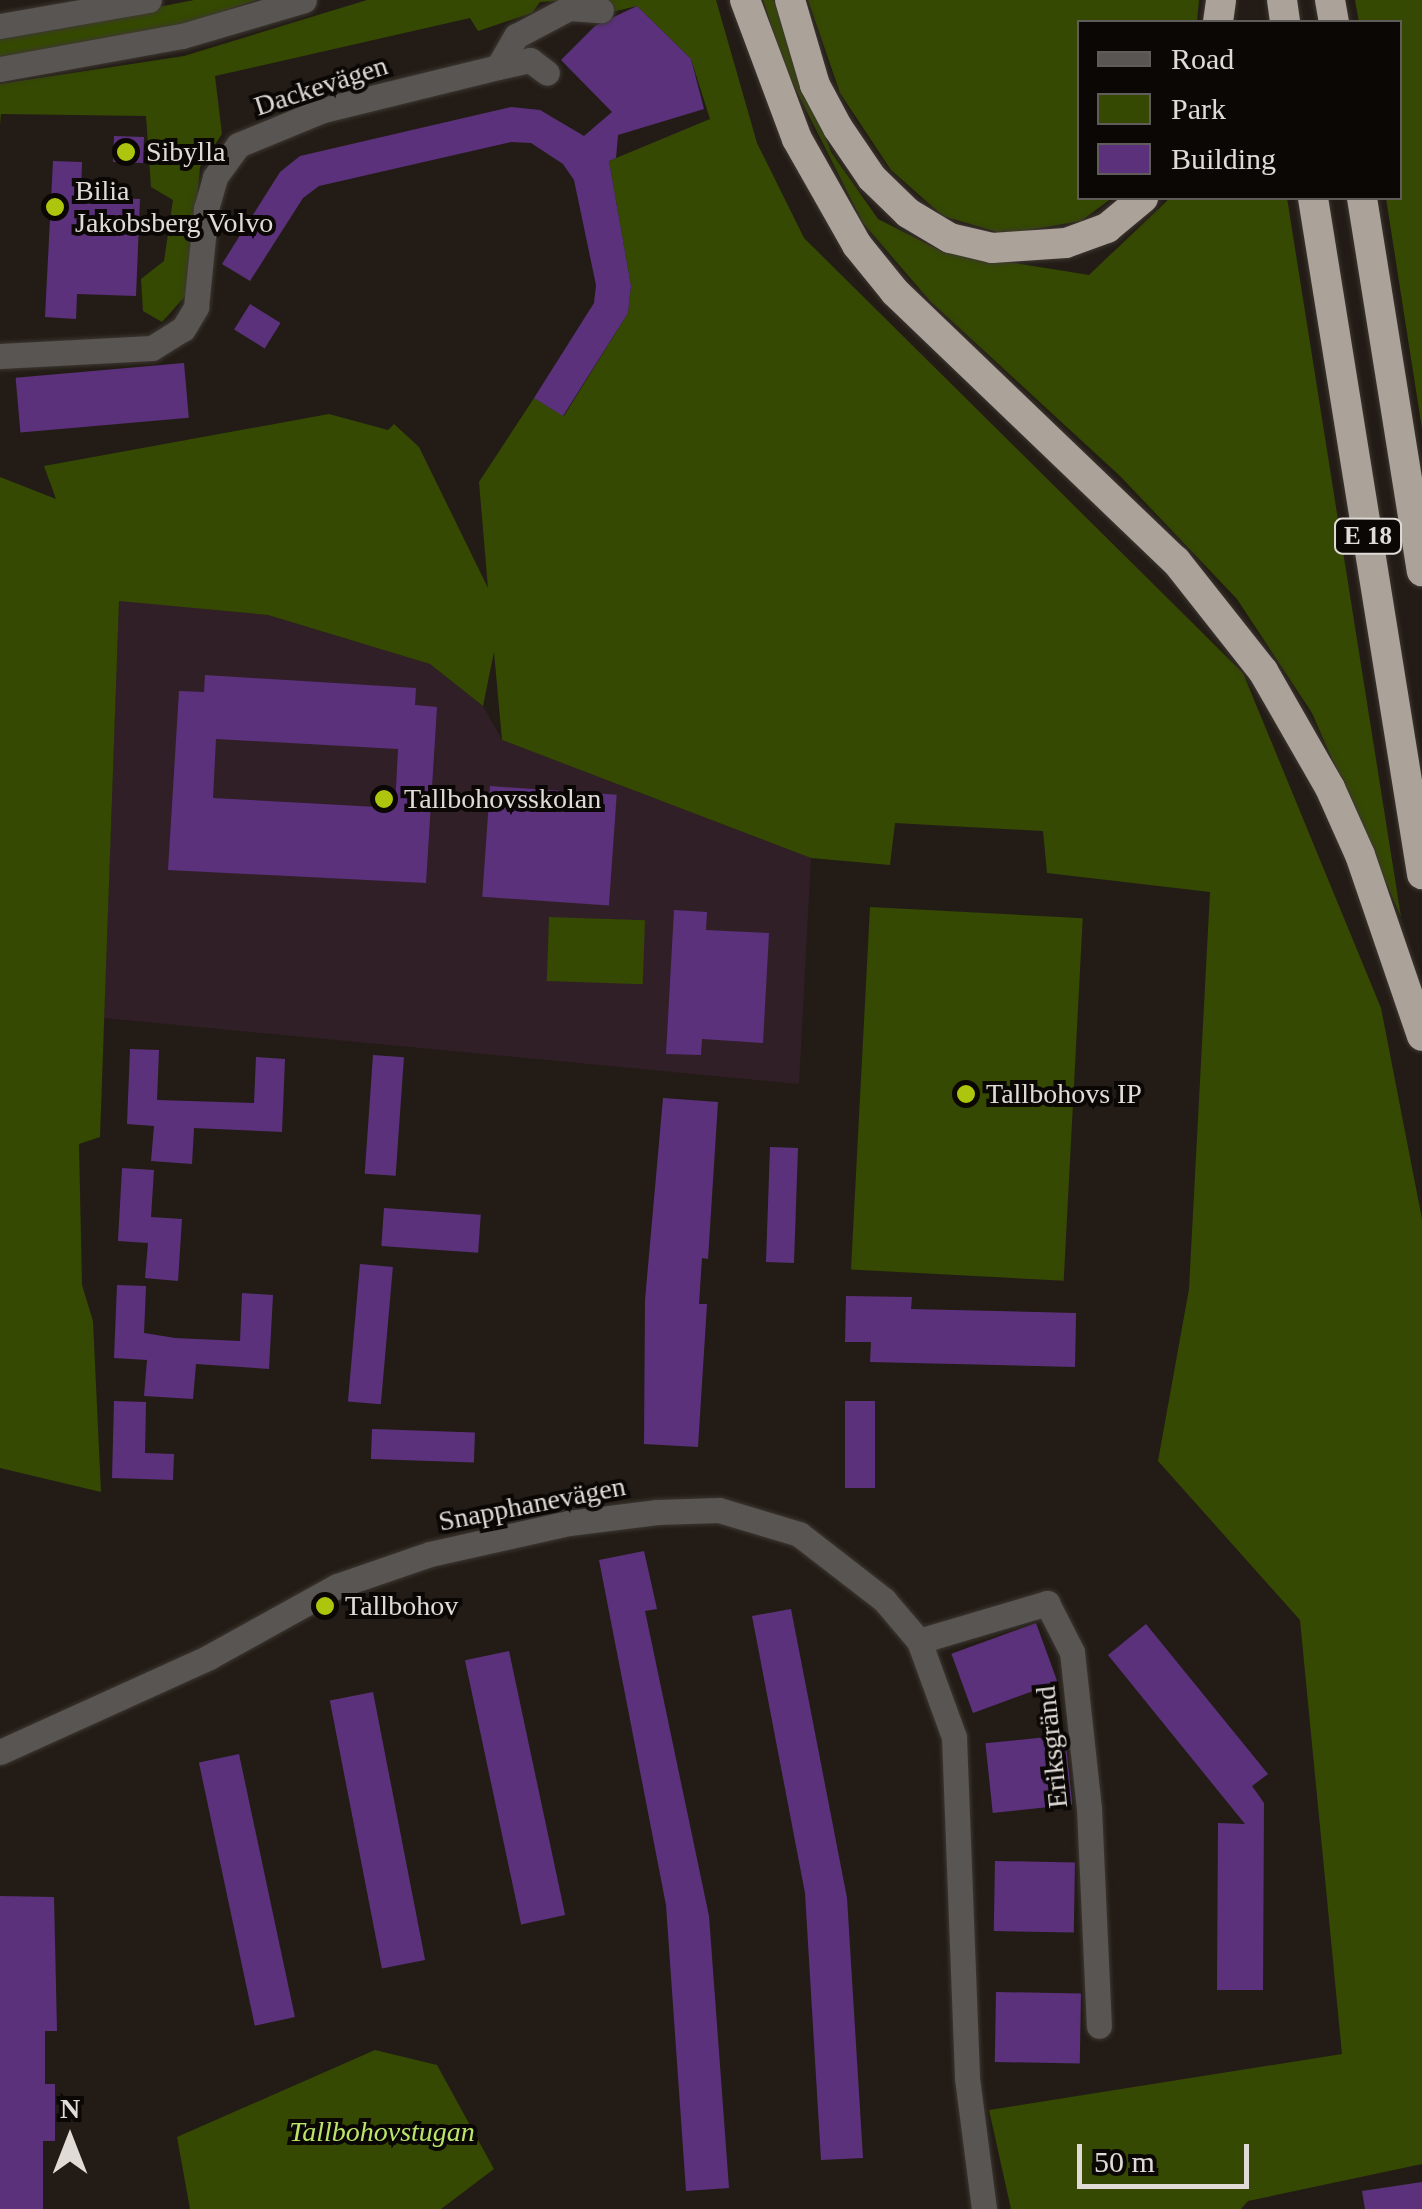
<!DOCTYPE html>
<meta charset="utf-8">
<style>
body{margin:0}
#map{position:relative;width:1422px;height:2209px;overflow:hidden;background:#231c16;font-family:"Times New Roman",serif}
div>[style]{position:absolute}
.education>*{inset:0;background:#301f27}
.green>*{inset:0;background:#354902;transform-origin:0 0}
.building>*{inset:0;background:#5b317c;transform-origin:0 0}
.roads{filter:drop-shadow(0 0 2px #3d3731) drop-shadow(0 0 2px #3d3731)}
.street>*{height:25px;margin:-12.5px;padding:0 12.5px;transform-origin:12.5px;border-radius:12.5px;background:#585552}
.highway>*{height:30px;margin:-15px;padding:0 15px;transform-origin:15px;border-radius:15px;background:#aba29a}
.dots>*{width:28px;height:28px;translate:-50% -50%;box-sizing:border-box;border:5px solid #0a0705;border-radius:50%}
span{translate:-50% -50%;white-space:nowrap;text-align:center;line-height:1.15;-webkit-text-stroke:8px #0a0705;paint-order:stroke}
.shield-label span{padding:2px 8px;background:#0a0705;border:2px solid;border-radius:8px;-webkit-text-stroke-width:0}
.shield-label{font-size:25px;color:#e0dbd7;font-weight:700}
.street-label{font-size:28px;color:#e0dbd7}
.poi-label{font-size:28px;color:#e0dbd7}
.left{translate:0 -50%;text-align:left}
.park-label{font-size:28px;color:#bbe56a;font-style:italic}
.legend{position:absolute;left:1077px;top:20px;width:325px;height:180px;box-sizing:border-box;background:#0a0705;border:2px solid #605c59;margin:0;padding:12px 18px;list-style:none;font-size:30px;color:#e0dbd7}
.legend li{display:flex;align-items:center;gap:20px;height:50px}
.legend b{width:50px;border:2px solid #605c59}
.north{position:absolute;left:20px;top:2089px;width:100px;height:100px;-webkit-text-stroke:8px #0a0705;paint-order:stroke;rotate:0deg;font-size:28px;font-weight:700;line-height:40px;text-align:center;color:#e0dbd7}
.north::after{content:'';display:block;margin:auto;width:35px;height:45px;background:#e0dbd7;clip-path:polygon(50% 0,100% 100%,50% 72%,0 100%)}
.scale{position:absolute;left:1077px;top:2144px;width:172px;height:45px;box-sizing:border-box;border:5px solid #e0dbd7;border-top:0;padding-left:12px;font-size:30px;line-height:35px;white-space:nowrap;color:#e0dbd7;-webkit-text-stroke:8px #0a0705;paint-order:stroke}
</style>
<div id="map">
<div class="education">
<i style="clip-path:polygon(119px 600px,268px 615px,430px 664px,483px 706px,502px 740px,811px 858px,799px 1084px,104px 1018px)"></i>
</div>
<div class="green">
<i style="clip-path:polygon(194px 0,257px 0,182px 25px,0 62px,0 38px)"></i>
<i style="clip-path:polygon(367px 0,571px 0,540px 2px,532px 13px,478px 31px,470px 18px,215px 76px,222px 134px,200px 167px,189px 292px,162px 322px,143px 311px,141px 279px,164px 261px,173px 200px,151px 187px,146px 116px,1px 114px,0 125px,0 84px,184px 56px)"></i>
<i style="clip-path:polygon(586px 0,716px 0,757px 143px,804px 238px,1243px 673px,1381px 1008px,1422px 1219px,1422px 2164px,1248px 2201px,1241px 2209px,1011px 2209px,989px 2110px,1342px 2054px,1300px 1620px,1158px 1461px,1189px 1289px,1210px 892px,1047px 873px,1043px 831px,895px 823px,890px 865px,811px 858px,502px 740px,494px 652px,483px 706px,430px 664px,268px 615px,119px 601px,100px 1137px,79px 1144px,82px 1285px,93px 1321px,101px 1492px,0 1468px,0 477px,56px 499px,44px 466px,329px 414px,388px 430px,394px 424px,419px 447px,488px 588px,479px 482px,534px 398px,564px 416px,628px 313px,631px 286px,609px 161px,710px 119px,691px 59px,637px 6px,608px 13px)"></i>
<i style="clip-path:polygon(763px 0,774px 0,831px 152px,878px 219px,941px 251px,1089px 275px,1170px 198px,1287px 198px,1401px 917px,1312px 713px,1237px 599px,1120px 476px,930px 301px,863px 223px,785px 68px)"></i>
<i style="clip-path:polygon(808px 0,1199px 0,1197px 22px,1080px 22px,1080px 198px,1112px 198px,1081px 221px,1004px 234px,943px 216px,891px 170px,840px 93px)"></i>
<i style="clip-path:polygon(1355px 0,1422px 0,1422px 429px,1386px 198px,1400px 198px,1400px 22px,1359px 22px)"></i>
<i style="left:870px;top:907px;width:213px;height:363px;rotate:3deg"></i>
<i style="left:549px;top:917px;width:96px;height:64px;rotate:2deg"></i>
<i style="clip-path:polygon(375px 2050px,437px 2065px,494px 2169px,441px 2209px,190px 2209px,177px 2137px)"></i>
</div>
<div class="building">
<i style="clip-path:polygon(637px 6px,691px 59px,704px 109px,618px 135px,616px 158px,609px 161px,631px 286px,628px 313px,563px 416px,534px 398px,594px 303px,596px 285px,574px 180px,563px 164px,531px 143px,511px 142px,319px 186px,303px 198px,250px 281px,222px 264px,280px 172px,300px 156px,511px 107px,540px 110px,584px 136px,612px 112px,561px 60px,595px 26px)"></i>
<i style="left:114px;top:136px;width:30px;height:26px;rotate:2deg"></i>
<i style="clip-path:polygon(53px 161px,82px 162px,81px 196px,140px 199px,136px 296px,77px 294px,76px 319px,45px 317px)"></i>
<i style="left:250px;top:304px;width:36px;height:30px;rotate:32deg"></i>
<i style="left:184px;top:363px;width:55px;height:169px;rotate:85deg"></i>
<i style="clip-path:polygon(evenodd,205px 675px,416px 688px,415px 705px,437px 707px,426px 883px,168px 870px,179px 691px,204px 692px,205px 675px,216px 739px,398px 749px,395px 808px,213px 798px,216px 739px)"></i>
<i style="left:490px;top:786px;width:127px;height:111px;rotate:4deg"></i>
<i style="clip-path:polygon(674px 910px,707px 912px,706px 930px,769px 933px,763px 1043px,702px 1039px,701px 1055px,666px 1054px)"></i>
<i style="clip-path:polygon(130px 1049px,159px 1050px,157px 1100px,254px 1103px,256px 1057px,285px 1059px,282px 1132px,194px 1128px,192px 1164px,151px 1161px,154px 1126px,127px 1124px)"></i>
<i style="left:373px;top:1055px;width:31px;height:119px;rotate:4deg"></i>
<i style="clip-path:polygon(663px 1098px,718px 1102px,708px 1259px,702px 1258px,699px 1304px,707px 1304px,698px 1447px,644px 1444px,645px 1300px)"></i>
<i style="left:770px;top:1147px;width:28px;height:115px;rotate:2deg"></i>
<i style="clip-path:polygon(122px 1168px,154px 1170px,151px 1217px,182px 1219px,178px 1281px,145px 1278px,148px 1243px,118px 1241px)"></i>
<i style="left:384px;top:1208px;width:97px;height:38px;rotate:4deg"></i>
<i style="left:360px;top:1264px;width:33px;height:138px;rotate:5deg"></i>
<i style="clip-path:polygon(117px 1285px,146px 1286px,144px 1333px,175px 1338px,240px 1341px,242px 1293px,273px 1295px,269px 1369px,196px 1364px,193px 1399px,144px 1396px,147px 1360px,114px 1358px)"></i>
<i style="clip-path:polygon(846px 1296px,912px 1297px,911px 1309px,1076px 1313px,1075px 1367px,870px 1362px,871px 1342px,845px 1342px)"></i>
<i style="clip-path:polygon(114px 1401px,146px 1402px,145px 1453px,174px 1454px,173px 1480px,112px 1478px)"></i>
<i style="left:845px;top:1401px;width:30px;height:87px"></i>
<i style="left:372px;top:1429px;width:103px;height:30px;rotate:2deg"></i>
<i style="clip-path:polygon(644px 1551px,657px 1609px,645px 1611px,709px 1916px,729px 2188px,686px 2191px,666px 1905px,599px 1560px)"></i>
<i style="clip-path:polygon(791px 1609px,847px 1898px,863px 2158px,821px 2160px,805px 1893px,752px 1616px)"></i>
<i style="left:1036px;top:1623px;width:63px;height:90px;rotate:70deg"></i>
<i style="clip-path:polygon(1146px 1624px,1268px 1774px,1252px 1786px,1264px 1803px,1263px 1990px,1217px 1990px,1218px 1823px,1245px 1824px,1108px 1655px)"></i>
<i style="left:509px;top:1651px;width:270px;height:45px;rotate:78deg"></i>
<i style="left:373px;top:1692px;width:273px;height:44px;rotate:79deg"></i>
<i style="left:1065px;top:1735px;width:70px;height:80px;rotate:84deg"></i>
<i style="left:239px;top:1754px;width:269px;height:41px;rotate:78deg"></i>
<i style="left:995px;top:1861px;width:80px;height:70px;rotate:1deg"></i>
<i style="clip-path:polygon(0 1896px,54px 1897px,57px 2031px,45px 2031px,45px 2084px,55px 2084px,55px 2141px,43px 2141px,43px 2209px,0 2209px)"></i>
<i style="left:996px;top:1992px;width:85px;height:70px;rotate:1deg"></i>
<i style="clip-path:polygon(1422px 2182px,1422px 2209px,1365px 2209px,1362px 2191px)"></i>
</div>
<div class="roads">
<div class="street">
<i style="left:0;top:26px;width:151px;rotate:-9.9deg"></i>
<i style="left:498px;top:67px;width:33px;rotate:-12deg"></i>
<i style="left:530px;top:60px;width:21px;rotate:37deg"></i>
<i style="left:0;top:69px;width:185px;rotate:-10.3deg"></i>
<i style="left:182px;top:36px;width:127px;rotate:-16.4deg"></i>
<i style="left:0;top:356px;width:152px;rotate:-3deg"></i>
<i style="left:152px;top:348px;width:36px;rotate:-32deg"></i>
<i style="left:183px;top:329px;width:26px;rotate:-59deg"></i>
<i style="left:196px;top:307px;width:99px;rotate:-84.2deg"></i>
<i style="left:206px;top:209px;width:33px;rotate:-74deg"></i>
<i style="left:215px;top:177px;width:39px;rotate:-54deg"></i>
<i style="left:238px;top:145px;width:92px;rotate:-22.4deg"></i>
<i style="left:323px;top:110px;width:180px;rotate:-13.8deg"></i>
<i style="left:498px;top:67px;width:36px;rotate:-60deg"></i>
<i style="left:516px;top:36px;width:60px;rotate:-27.8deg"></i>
<i style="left:569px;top:8px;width:32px;rotate:4deg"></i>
<i style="left:919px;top:1641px;width:134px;rotate:-16.5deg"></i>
<i style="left:1047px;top:1603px;width:55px;rotate:63deg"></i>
<i style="left:1072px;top:1652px;width:157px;rotate:83.8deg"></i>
<i style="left:1089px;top:1808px;width:218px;rotate:87.4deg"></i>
<i style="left:0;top:1752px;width:230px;rotate:-24.4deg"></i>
<i style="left:209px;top:1657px;width:146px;rotate:-29deg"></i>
<i style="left:337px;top:1586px;width:98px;rotate:-19deg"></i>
<i style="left:430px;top:1554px;width:142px;rotate:-12.6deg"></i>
<i style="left:569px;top:1523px;width:89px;rotate:-7.1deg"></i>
<i style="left:657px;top:1512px;width:62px;rotate:-1.8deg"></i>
<i style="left:719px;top:1510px;width:84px;rotate:16.7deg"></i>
<i style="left:799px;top:1534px;width:108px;rotate:37.8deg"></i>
<i style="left:884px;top:1600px;width:54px;rotate:49.5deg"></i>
<i style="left:919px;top:1641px;width:102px;rotate:70deg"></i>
<i style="left:954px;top:1737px;width:341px;rotate:87.8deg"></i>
<i style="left:967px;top:2078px;width:132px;rotate:82.6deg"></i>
</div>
<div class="highway">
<i style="left:745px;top:0;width:148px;rotate:69.5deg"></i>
<i style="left:797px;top:139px;width:122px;rotate:60.5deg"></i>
<i style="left:857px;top:245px;width:60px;rotate:51deg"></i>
<i style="left:895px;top:292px;width:389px;rotate:43.8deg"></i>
<i style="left:1176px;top:561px;width:140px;rotate:51.7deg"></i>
<i style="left:1263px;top:671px;width:135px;rotate:60.2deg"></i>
<i style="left:1330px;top:788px;width:73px;rotate:65.9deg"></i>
<i style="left:1360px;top:855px;width:191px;rotate:71.1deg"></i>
<i style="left:790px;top:0;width:89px;rotate:73.6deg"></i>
<i style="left:815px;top:85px;width:49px;rotate:61.9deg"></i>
<i style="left:838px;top:128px;width:60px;rotate:55.8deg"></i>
<i style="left:872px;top:178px;width:50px;rotate:44.2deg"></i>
<i style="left:908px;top:213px;width:49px;rotate:30.8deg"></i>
<i style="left:950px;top:238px;width:43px;rotate:13.4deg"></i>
<i style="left:992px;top:248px;width:74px;rotate:-3.9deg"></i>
<i style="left:1066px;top:243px;width:44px;rotate:-20.1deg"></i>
<i style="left:1107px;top:228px;width:47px;rotate:-39.8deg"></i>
<i style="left:1282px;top:0;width:22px;rotate:82deg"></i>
<i style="left:1330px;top:0;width:22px;rotate:80deg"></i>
<i style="left:1218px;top:22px;width:22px;rotate:-82deg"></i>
<i style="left:1313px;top:198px;width:685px;rotate:80.84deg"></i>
<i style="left:1362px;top:198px;width:378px;rotate:80.9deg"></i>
</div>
</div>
<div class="dots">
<i style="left:126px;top:152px;background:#adc60d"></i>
<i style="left:55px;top:207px;background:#adc60d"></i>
<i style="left:384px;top:799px;background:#adc60d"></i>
<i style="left:966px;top:1094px;background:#adc60d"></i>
<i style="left:325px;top:1606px;background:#adc60d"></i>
</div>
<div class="shield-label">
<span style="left:1368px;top:536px">E 18</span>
</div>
<div class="street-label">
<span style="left:321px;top:86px;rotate:-18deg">Dackevägen</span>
<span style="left:532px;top:1504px;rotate:-11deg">Snapphanevägen</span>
<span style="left:1052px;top:1747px;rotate:-96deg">Eriksgränd</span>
</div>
<div class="poi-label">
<span class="left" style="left:146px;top:152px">Sibylla</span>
<span class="left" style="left:75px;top:207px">Bilia<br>Jakobsberg Volvo</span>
<span class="left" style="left:404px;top:799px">Tallbohovsskolan</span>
<span class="left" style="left:986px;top:1094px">Tallbohovs IP</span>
<span class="left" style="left:345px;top:1606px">Tallbohov</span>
</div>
<div class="park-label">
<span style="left:382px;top:2132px">Tallbohovstugan</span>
</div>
<ul class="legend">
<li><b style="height:12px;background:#585552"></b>Road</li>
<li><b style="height:28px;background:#354902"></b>Park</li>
<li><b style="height:28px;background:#5b317c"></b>Building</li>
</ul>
<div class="north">N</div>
<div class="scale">50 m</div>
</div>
